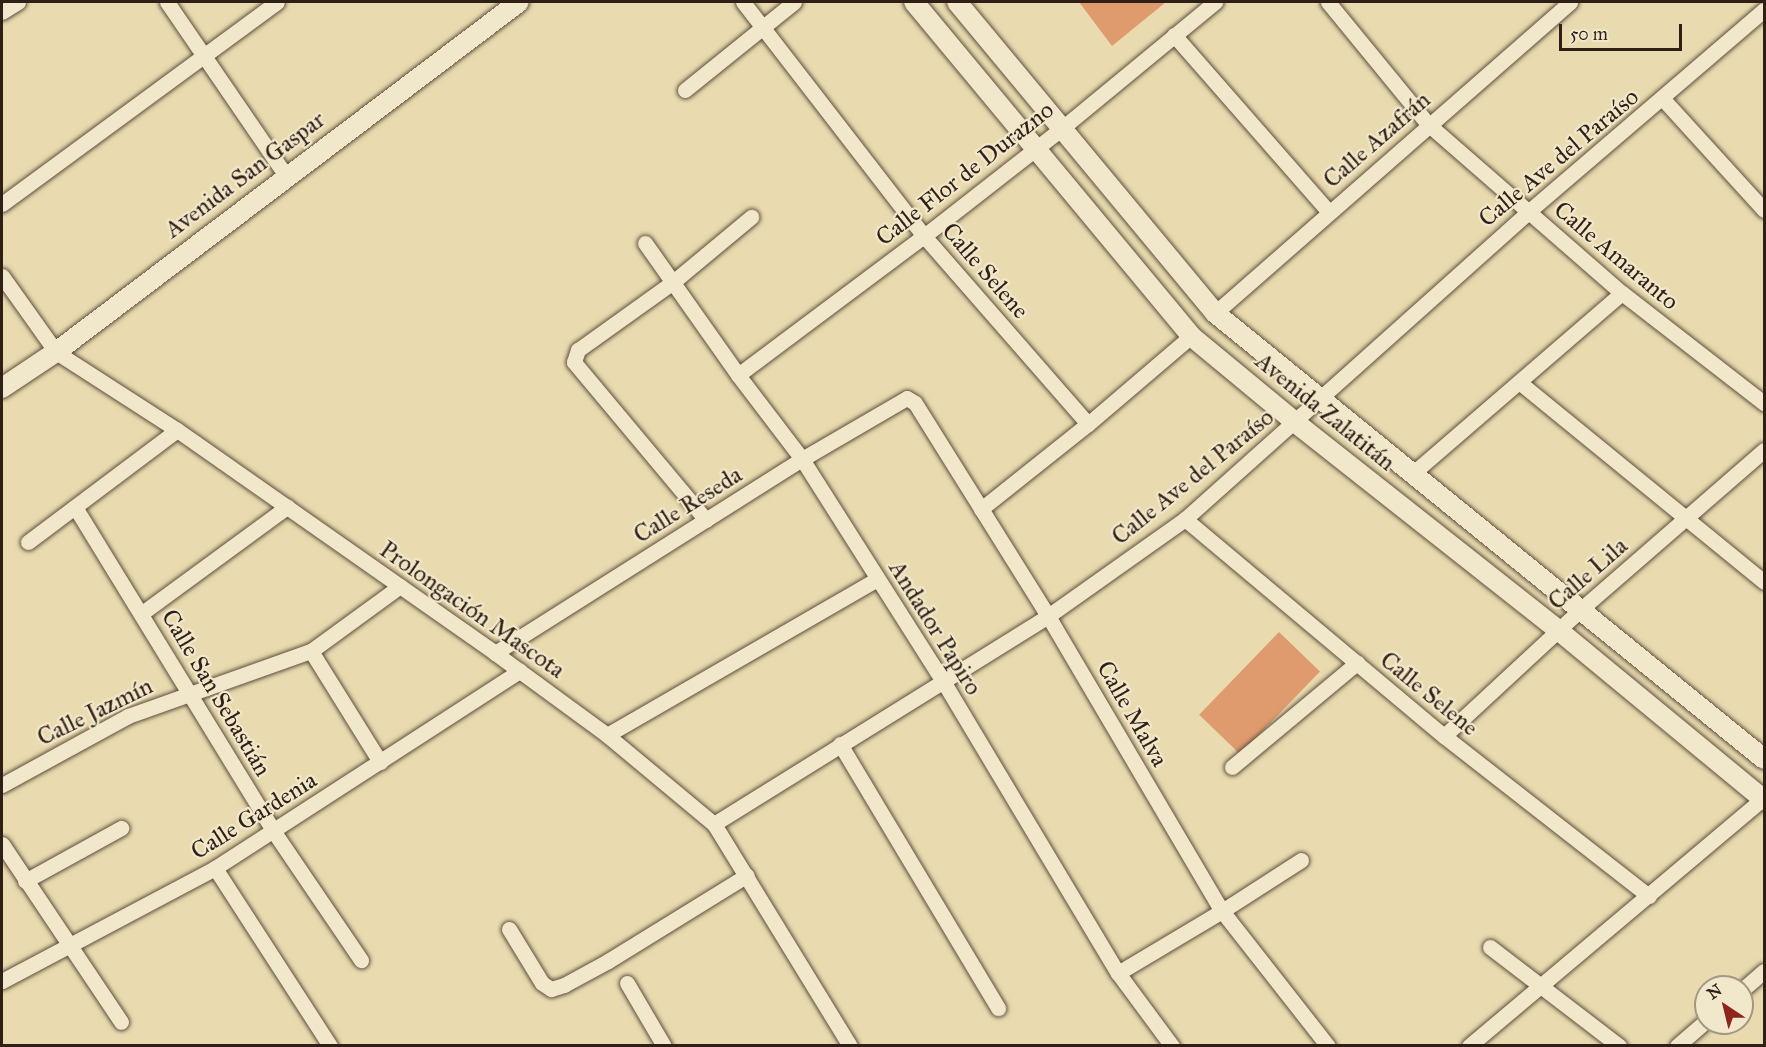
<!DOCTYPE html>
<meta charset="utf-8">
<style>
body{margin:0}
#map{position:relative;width:1766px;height:1047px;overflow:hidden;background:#e9dbaf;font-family:"IM FELL Great Primer",serif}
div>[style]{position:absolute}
.building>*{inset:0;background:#df9b6e;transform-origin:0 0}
.roads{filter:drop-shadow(0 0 2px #5e4e3d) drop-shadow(0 0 2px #5e4e3d)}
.minor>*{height:15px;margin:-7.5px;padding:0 7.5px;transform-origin:7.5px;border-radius:7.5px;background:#f1e8cb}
.tertiary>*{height:20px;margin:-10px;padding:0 10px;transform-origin:10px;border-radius:10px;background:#f1e8cb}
span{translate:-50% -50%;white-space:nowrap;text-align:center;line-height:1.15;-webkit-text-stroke:4.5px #f1e8cb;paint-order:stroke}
.street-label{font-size:24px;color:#2f1f17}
.frame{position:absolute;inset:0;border:3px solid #2f1f17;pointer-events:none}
.north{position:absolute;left:1694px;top:975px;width:60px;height:60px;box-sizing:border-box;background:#f1e8cb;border:2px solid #a39883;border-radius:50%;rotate:325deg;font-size:16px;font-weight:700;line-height:24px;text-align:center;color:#2f1f17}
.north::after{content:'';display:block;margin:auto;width:21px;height:27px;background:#8f2418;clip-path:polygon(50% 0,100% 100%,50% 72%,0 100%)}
.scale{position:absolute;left:1559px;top:24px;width:123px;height:27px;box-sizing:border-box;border:3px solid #2f1f17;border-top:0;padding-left:8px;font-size:18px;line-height:21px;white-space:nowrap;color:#2f1f17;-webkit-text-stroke:4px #f1e8cb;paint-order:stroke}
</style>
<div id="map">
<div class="building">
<i style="clip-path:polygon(1079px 2px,1166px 2px,1112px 46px)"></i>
<i style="left:1279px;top:632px;width:57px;height:115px;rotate:44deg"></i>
</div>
<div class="roads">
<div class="minor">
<i style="left:167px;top:2px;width:211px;rotate:55.6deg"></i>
<i style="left:743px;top:2px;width:296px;rotate:52.3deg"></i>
<i style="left:924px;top:236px;width:249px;rotate:48.9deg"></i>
<i style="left:1328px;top:2px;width:158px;rotate:50.7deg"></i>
<i style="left:1428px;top:124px;width:257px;rotate:41.1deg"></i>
<i style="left:1622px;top:293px;width:180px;rotate:37.8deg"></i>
<i style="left:2px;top:12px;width:19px;rotate:-32deg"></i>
<i style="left:1174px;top:35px;width:235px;rotate:48.8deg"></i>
<i style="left:685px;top:90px;width:140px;rotate:-38.9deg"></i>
<i style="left:1663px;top:99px;width:150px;rotate:47.7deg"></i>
<i style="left:2px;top:204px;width:341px;rotate:-36.3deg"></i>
<i style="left:645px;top:243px;width:161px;rotate:54.8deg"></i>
<i style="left:738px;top:375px;width:106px;rotate:52.7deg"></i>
<i style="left:802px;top:459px;width:263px;rotate:57.6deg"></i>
<i style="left:943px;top:681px;width:340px;rotate:59.1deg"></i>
<i style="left:1118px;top:973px;width:91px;rotate:53.5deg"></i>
<i style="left:2px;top:276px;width:93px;rotate:54.6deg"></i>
<i style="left:56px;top:352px;width:144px;rotate:32.8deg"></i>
<i style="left:177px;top:430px;width:388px;rotate:35deg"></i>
<i style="left:495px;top:653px;width:139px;rotate:36.2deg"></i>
<i style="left:607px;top:735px;width:139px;rotate:39.8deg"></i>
<i style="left:714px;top:824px;width:260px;rotate:58.5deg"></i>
<i style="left:1215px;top:313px;width:472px;rotate:-41.2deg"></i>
<i style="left:738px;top:375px;width:232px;rotate:-36.8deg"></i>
<i style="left:924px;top:236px;width:174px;rotate:-38deg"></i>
<i style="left:1061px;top:129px;width:200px;rotate:-39.5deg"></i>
<i style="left:1519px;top:382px;width:316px;rotate:39.2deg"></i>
<i style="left:1412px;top:474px;width:277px;rotate:-40.8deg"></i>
<i style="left:75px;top:507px;width:381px;rotate:58.5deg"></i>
<i style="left:274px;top:832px;width:155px;rotate:55.8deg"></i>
<i style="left:981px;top:509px;width:137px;rotate:-38.5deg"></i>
<i style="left:1088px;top:424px;width:135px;rotate:-40.5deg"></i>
<i style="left:1185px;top:519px;width:338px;rotate:40deg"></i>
<i style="left:1444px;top:736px;width:260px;rotate:38deg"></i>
<i style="left:706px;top:520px;width:206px;rotate:-129.9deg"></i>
<i style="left:574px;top:362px;width:13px;rotate:-72deg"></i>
<i style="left:578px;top:350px;width:117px;rotate:-35.6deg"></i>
<i style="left:673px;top:282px;width:102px;rotate:-39.8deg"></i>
<i style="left:28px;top:542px;width:186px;rotate:-36.9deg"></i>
<i style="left:142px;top:613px;width:180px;rotate:-36.2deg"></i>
<i style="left:311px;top:651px;width:131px;rotate:58.1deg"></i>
<i style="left:495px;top:653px;width:363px;rotate:-32.3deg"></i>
<i style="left:802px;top:459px;width:121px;rotate:-30.2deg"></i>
<i style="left:907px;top:398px;width:9px;rotate:32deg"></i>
<i style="left:915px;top:403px;width:251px;rotate:58deg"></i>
<i style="left:1048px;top:616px;width:342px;rotate:59.5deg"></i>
<i style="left:1222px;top:911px;width:172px;rotate:51.9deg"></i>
<i style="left:607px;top:735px;width:312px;rotate:-30deg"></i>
<i style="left:1444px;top:736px;width:185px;rotate:-42.8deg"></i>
<i style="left:1580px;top:610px;width:244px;rotate:-41deg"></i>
<i style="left:840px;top:744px;width:308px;rotate:59.1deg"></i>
<i style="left:1232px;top:767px;width:163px;rotate:-39.8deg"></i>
<i style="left:2px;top:785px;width:144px;rotate:-28.7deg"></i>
<i style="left:128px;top:716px;width:194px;rotate:-19.6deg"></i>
<i style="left:311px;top:651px;width:110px;rotate:-36.1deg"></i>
<i style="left:714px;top:824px;width:393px;rotate:-31.9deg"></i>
<i style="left:1048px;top:616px;width:168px;rotate:-35.3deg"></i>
<i style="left:1185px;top:519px;width:460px;rotate:-41.8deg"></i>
<i style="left:1528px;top:212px;width:311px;rotate:-40.6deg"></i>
<i style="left:2px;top:844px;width:214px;rotate:56.2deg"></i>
<i style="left:215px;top:868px;width:212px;rotate:57.1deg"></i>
<i style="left:25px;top:881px;width:110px;rotate:-28.9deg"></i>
<i style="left:509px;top:929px;width:63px;rotate:58.6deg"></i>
<i style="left:542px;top:983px;width:11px;rotate:34deg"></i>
<i style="left:551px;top:989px;width:14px;rotate:-17deg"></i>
<i style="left:564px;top:985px;width:50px;rotate:-28.6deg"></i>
<i style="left:608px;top:961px;width:163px;rotate:-31.7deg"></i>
<i style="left:1490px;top:947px;width:163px;rotate:37.5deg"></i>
<i style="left:1118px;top:973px;width:121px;rotate:-30.8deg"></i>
<i style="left:1222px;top:911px;width:94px;rotate:-32.8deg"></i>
<i style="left:2px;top:981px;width:241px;rotate:-27.9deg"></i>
<i style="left:215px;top:868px;width:363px;rotate:-32.9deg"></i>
<i style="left:627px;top:983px;width:73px;rotate:59.6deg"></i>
<i style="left:1742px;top:990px;width:29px;rotate:-41deg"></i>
<i style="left:1469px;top:1046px;width:385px;rotate:-40.1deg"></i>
<i style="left:1677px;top:1046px;width:38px;rotate:-41deg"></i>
</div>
<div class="tertiary">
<i style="left:914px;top:2px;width:434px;rotate:50.3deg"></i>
<i style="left:1191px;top:336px;width:136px;rotate:39.6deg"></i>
<i style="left:1296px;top:423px;width:334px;rotate:38.3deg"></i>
<i style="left:1558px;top:630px;width:267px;rotate:39.5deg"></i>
<i style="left:957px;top:2px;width:404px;rotate:50.3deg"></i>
<i style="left:1215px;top:313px;width:707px;rotate:39.09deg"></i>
<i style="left:2px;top:388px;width:65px;rotate:-33.7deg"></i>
<i style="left:56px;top:352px;width:580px;rotate:-37.09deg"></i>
</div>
</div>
<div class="street-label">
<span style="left:1377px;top:140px;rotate:-41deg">Calle Azafrán</span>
<span style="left:1559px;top:158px;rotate:-40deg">Calle Ave del Paraíso</span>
<span style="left:965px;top:174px;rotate:-38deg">Calle Flor de Durazno</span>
<span style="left:245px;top:175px;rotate:-37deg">Avenida San Gaspar</span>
<span style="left:1616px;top:256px;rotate:40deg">Calle Amaranto</span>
<span style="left:985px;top:271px;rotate:49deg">Calle Selene</span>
<span style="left:1325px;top:412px;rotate:39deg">Avenida Zalatitán</span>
<span style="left:1193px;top:477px;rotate:-39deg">Calle Ave del Paraíso</span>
<span style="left:688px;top:505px;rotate:-32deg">Calle Reseda</span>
<span style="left:1588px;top:574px;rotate:-41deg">Calle Lila</span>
<span style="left:472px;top:610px;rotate:35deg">Prolongación Mascota</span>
<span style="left:935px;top:628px;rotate:58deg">Andador Papiro</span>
<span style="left:216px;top:693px;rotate:59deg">Calle San Sebastián</span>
<span style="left:1429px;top:694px;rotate:39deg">Calle Selene</span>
<span style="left:95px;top:712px;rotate:-26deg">Calle Jazmín</span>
<span style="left:1132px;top:714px;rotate:60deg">Calle Malva</span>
<span style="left:254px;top:816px;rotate:-32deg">Calle Gardenia</span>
</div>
<div class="frame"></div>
<div class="north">N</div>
<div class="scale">50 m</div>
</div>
